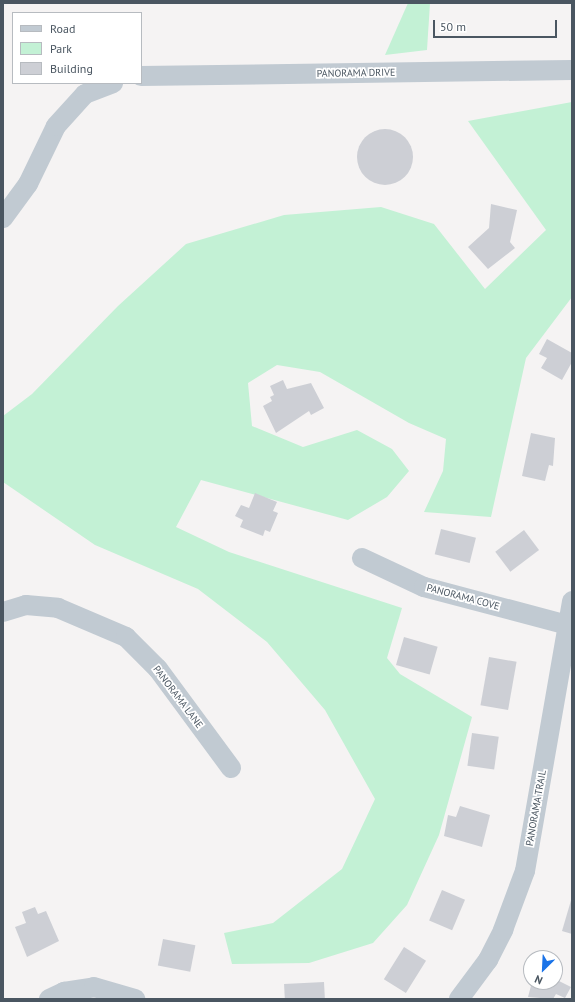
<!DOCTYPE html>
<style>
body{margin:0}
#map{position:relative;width:575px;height:1002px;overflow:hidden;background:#f5f3f3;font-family:"PT Sans",sans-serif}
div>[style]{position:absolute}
.green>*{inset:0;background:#c3f1d5}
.building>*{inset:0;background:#cdcfd5;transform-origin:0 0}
.round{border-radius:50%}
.street>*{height:20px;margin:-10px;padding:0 10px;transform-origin:10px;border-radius:10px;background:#c1cad2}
span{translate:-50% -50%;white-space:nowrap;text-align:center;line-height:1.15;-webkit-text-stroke:3.5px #fff;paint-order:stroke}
.street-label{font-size:10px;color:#4a5661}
.frame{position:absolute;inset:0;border:4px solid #4a5661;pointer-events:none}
.legend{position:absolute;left:12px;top:12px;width:130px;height:72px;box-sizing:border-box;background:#fff;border:1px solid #b7bbc0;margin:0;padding:5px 7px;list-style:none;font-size:12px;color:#4a5661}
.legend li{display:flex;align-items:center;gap:8px;height:20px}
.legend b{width:20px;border:1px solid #b7bbc0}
.north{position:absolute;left:523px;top:950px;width:40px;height:40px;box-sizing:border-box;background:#fff;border:1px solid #b7bbc0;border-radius:50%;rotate:204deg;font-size:11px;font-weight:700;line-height:16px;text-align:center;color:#4a5661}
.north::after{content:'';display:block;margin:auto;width:14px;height:18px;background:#1a73e8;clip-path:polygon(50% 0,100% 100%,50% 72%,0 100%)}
.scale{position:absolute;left:433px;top:20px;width:124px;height:18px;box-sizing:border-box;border:2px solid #4a5661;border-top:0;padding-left:5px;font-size:12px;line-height:14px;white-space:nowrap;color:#4a5661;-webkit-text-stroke:3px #fff;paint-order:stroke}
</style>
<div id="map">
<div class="green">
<i style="clip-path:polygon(408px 3px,430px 3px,427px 50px,385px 55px)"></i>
<i style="clip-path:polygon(572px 102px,572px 297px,526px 358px,491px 517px,424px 512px,443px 471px,446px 439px,409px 423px,320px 372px,277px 365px,248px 383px,252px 426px,303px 447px,357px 430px,392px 449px,409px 471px,387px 497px,348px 520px,201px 480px,176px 527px,229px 552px,402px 608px,387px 658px,400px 674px,472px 717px,439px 835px,407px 905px,373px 943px,309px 963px,232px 964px,224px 933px,273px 923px,342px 869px,375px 799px,325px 710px,267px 642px,198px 589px,95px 545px,3px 482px,3px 416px,32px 394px,118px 306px,186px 244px,284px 215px,381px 207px,434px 224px,485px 289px,546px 230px,468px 121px)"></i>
</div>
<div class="building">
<i class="round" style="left:357px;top:129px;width:56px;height:56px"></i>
<i style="clip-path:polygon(491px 204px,517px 210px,510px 242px,515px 248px,488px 269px,468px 247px,489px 228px)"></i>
<i style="clip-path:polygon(547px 339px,572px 353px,572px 362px,562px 380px,541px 368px,547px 358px,539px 354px)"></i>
<i style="clip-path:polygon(283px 380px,287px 389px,311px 383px,324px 408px,311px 415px,309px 411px,276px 433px,263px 406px,272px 401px,270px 397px,274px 395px,270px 386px)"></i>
<i style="clip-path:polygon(531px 433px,555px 438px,553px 466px,549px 465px,545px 481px,522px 476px)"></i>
<i style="clip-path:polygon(255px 493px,277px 502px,273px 511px,278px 513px,270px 532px,265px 530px,263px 536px,240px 527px,243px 520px,235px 516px,241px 505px,249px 508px)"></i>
<i style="left:441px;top:529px;width:36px;height:26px;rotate:14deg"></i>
<i style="left:524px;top:530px;width:25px;height:36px;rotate:53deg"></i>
<i style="left:404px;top:637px;width:35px;height:29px;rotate:16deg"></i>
<i style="left:489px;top:657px;width:28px;height:49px;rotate:10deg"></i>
<i style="left:472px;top:733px;width:27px;height:33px;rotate:8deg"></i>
<i style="clip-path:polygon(460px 806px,490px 815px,482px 847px,444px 836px,448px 815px,456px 817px)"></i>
<i style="left:442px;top:890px;width:25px;height:33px;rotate:23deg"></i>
<i style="clip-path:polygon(572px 897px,572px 934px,562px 931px)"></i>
<i style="clip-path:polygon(35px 907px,38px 914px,46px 911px,59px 941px,27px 957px,15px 927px,26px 923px,22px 912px)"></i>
<i style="left:163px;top:939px;width:33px;height:27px;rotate:11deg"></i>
<i style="left:404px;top:947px;width:26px;height:38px;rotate:32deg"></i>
<i style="clip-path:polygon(555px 979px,571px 987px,565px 998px,556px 994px,553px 999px,528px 997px,532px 982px,555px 982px)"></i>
<i style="left:324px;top:982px;width:17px;height:40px;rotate:87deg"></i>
</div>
<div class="street">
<i style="left:141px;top:76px;width:431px;rotate:-0.8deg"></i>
<i style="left:3px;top:218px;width:42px;rotate:-53.7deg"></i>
<i style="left:28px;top:184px;width:64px;rotate:-64.2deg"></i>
<i style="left:56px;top:126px;width:43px;rotate:-47.8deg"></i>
<i style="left:85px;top:94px;width:30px;rotate:-21deg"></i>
<i style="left:362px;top:558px;width:68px;rotate:25.1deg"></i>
<i style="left:424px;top:587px;width:149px;rotate:14.8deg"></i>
<i style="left:3px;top:612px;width:24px;rotate:-17deg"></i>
<i style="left:26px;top:605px;width:32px;rotate:5deg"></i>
<i style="left:58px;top:608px;width:74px;rotate:23.1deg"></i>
<i style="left:126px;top:637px;width:45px;rotate:45deg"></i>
<i style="left:158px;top:669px;width:123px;rotate:53.6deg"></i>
<i style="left:49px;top:999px;width:17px;rotate:-25deg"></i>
<i style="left:64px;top:992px;width:30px;rotate:-9deg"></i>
<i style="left:94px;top:987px;width:43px;rotate:16.3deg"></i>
<i style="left:459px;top:999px;width:49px;rotate:-53.4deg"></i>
<i style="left:488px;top:960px;width:34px;rotate:-63deg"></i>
<i style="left:503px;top:930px;width:63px;rotate:-69.6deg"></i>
<i style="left:525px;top:871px;width:274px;rotate:-80.1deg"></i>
</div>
<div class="street-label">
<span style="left:356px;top:73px;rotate:-1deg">PANORAMA DRIVE</span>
<span style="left:463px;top:597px;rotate:15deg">PANORAMA COVE</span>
<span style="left:178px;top:697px;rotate:53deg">PANORAMA LANE</span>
<span style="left:536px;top:808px;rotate:-80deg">PANORAMA TRAIL</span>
</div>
<div class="frame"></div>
<ul class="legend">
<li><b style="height:5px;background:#c1cad2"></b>Road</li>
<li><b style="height:11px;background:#c3f1d5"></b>Park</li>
<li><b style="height:11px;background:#cdcfd5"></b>Building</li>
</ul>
<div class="north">N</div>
<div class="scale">50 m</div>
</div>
